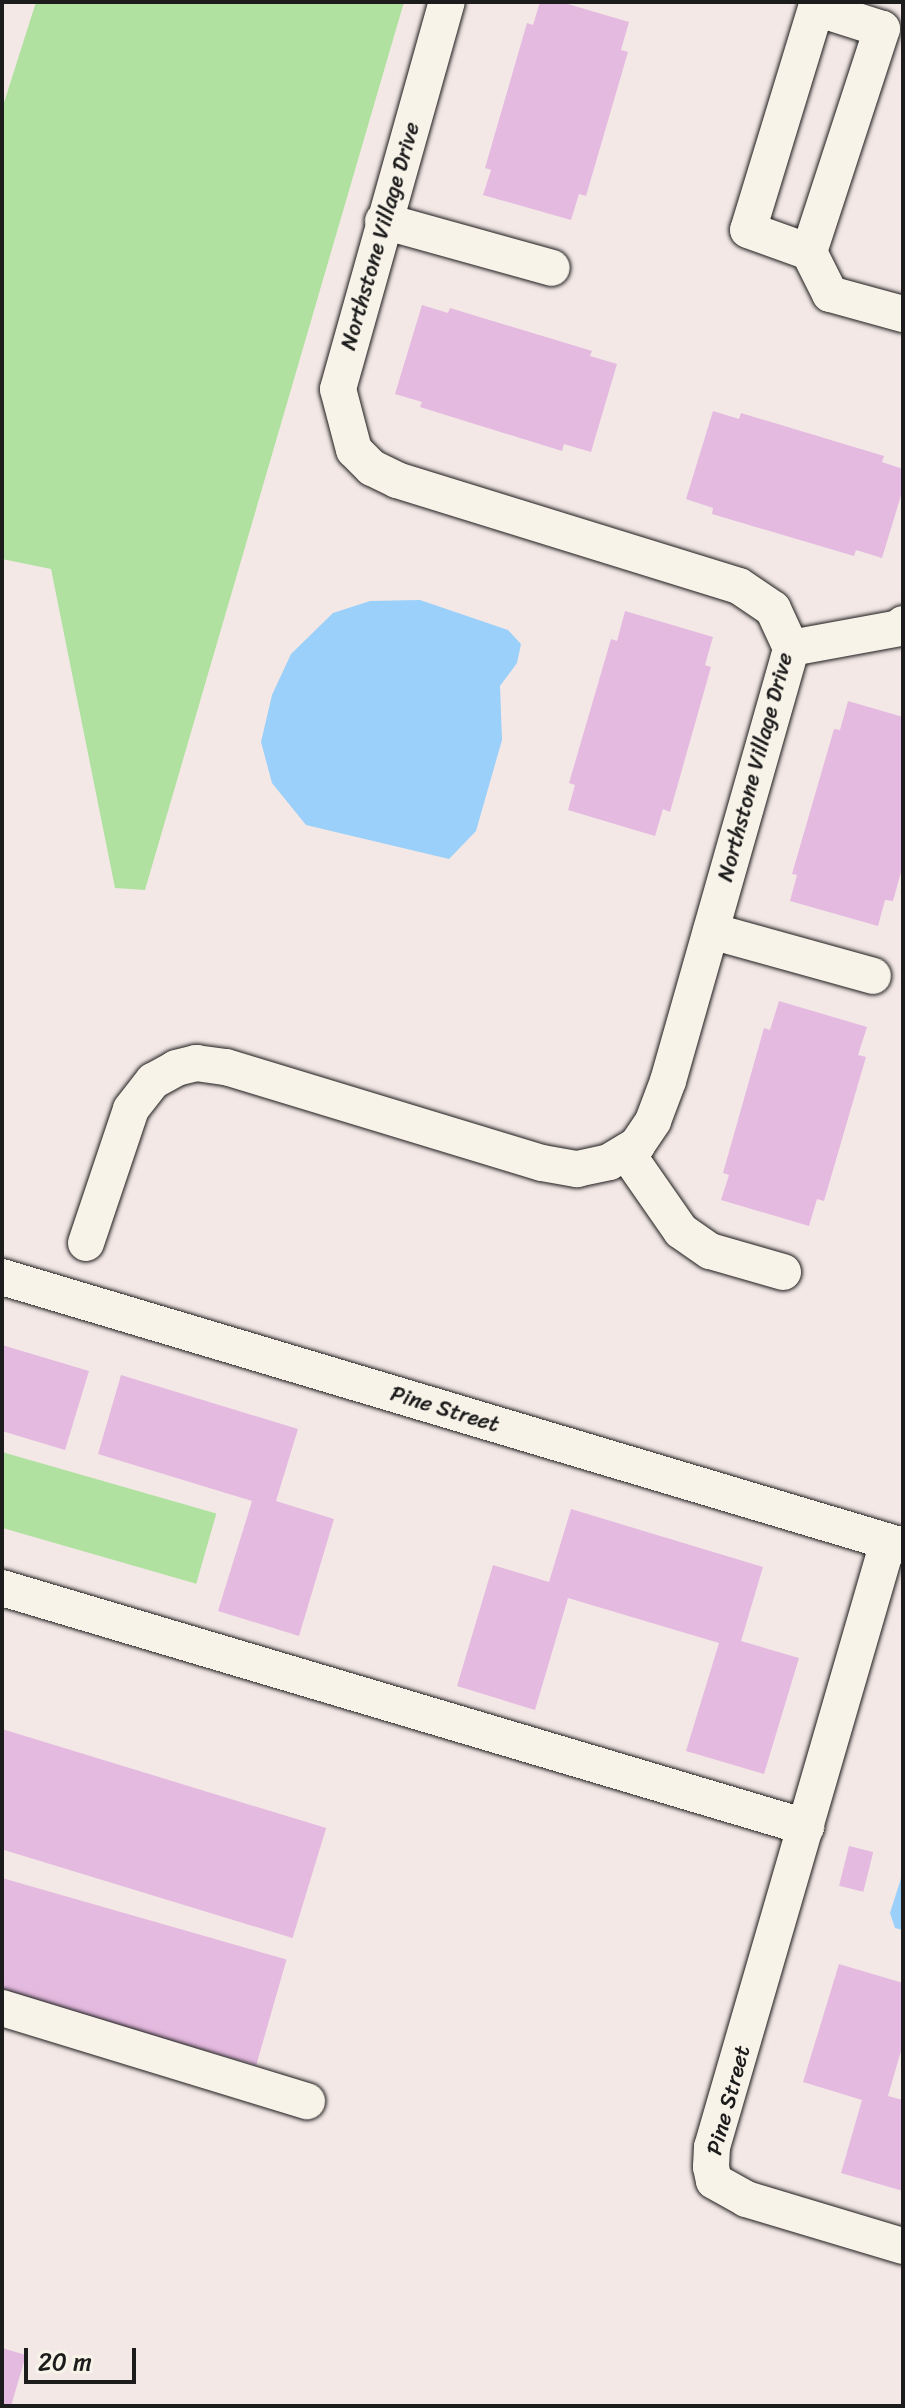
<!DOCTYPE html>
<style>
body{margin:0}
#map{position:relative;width:905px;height:2408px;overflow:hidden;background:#f3e8e6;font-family:Sriracha,sans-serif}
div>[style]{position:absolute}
.green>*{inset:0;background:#b0e1a1;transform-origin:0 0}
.water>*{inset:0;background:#9ad0f9}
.building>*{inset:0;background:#e5bae0;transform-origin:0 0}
.roads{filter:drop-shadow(0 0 2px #1c1c1c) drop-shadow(0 0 2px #1c1c1c)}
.minor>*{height:36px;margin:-18px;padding:0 18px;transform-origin:18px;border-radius:18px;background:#f7f3e8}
span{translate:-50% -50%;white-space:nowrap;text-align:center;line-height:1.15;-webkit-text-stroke:6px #f7f3e8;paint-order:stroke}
.street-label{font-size:22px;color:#1c1c1c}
.frame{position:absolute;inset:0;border:4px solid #1c1c1c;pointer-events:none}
.scale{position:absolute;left:24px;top:2348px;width:112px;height:36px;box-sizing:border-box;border:4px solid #1c1c1c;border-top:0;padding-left:10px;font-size:24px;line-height:28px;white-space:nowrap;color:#1c1c1c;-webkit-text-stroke:6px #f7f3e8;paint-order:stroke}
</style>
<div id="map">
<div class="green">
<i style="clip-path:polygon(36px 2px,404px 2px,145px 890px,115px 888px,51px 569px,2px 559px,2px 109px)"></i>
<i style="left:2px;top:1452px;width:223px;height:73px;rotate:16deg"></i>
</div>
<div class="water">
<i style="clip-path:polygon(420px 600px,508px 630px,521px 644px,517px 663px,500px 686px,502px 740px,476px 831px,449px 859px,306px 825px,272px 783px,261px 742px,272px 695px,291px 654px,333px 613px,370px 601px)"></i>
<i style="clip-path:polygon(903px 1872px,903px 1930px,895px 1928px,890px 1913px)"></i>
</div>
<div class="building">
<i style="clip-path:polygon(540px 2px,561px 2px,629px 22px,621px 50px,628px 52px,586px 196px,579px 194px,571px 220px,483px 195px,491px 170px,485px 168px,527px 23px,533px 25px)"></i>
<i style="clip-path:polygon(422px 305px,448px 313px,450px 308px,592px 351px,590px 356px,617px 364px,591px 452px,564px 444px,562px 451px,420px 407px,422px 402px,395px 394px)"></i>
<i style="clip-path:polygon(713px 411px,739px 419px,741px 413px,884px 456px,882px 462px,903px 469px,903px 489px,882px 558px,856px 550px,854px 556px,712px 514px,713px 508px,686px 499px)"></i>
<i style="clip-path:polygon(625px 611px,713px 637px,705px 665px,711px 667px,670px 812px,663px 809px,655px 836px,568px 810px,575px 785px,569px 783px,611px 639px,617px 641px)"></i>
<i style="clip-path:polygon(848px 701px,903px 717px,903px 865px,893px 901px,885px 900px,878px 926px,790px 901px,797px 875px,792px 874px,834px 729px,840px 730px)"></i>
<i style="clip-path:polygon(779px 1001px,867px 1027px,858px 1055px,866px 1057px,824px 1201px,817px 1199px,809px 1226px,721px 1200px,729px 1175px,723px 1173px,764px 1028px,770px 1030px)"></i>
<i style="clip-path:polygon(2px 1345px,89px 1371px,65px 1450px,2px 1431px)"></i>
<i style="clip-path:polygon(121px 1375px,298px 1429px,276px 1501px,334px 1519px,299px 1636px,218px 1611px,252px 1501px,98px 1454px)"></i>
<i style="clip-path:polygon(571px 1509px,763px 1567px,741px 1641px,799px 1658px,764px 1774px,686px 1751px,719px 1643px,568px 1598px,535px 1710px,457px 1686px,493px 1565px,549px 1582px)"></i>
<i style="left:2px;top:1729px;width:339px;height:115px;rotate:17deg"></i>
<i style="left:849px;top:1846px;width:25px;height:41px;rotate:14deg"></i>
<i style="left:2px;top:1878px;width:296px;height:110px;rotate:16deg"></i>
<i style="clip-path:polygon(839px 1964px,903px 1983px,903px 2044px,888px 2096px,903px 2100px,903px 2191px,841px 2173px,862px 2100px,803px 2082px)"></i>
<i style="clip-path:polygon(2px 2348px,26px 2355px,11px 2406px,2px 2406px)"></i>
</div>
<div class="roads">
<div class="minor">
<i style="left:383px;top:221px;width:175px;rotate:15.5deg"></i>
<i style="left:809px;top:252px;width:235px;rotate:-71.9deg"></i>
<i style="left:882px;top:29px;width:69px;rotate:-162.3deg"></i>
<i style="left:816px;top:8px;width:232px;rotate:107deg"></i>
<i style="left:748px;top:230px;width:65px;rotate:19.8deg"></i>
<i style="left:809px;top:252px;width:47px;rotate:63.4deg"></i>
<i style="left:830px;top:294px;width:76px;rotate:15.3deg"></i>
<i style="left:791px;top:648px;width:111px;rotate:-10.4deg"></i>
<i style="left:900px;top:628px;width:5px;rotate:-53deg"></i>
<i style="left:711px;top:931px;width:168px;rotate:15.5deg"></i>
<i style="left:626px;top:1152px;width:96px;rotate:55.2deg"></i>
<i style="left:681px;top:1231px;width:35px;rotate:35deg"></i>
<i style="left:710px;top:1251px;width:76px;rotate:16deg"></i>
<i style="left:86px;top:1243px;width:141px;rotate:-71.4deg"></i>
<i style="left:131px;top:1109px;width:36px;rotate:-52deg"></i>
<i style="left:153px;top:1081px;width:26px;rotate:-29deg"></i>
<i style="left:176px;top:1068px;width:21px;rotate:-14deg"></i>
<i style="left:196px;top:1063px;width:30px;rotate:8deg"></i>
<i style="left:226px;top:1067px;width:330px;rotate:16.9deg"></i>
<i style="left:542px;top:1163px;width:36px;rotate:10deg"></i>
<i style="left:577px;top:1169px;width:33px;rotate:-12deg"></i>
<i style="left:609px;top:1162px;width:33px;rotate:-31deg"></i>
<i style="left:637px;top:1145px;width:29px;rotate:-56deg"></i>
<i style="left:653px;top:1121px;width:43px;rotate:-69.4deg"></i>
<i style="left:668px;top:1081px;width:450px;rotate:-74.1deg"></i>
<i style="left:791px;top:648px;width:43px;rotate:-114.8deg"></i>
<i style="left:773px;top:609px;width:41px;rotate:-145.9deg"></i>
<i style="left:739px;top:586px;width:358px;rotate:-162.8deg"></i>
<i style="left:397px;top:480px;width:28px;rotate:-154deg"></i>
<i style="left:372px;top:468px;width:25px;rotate:-135deg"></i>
<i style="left:354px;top:450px;width:63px;rotate:-104.7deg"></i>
<i style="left:338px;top:389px;width:402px;rotate:-74.3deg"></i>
<i style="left:2px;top:1277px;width:940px;rotate:16.62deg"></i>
<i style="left:888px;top:1542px;width:630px;rotate:106.22deg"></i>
<i style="left:712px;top:2147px;width:20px;rotate:93deg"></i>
<i style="left:711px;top:2167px;width:14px;rotate:78deg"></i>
<i style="left:714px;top:2181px;width:37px;rotate:29deg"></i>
<i style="left:746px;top:2199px;width:164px;rotate:16.7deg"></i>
<i style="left:2px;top:1588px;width:839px;rotate:16.56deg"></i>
<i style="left:2px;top:2008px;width:319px;rotate:17deg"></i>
</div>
</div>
<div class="street-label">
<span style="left:380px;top:236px;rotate:-74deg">Northstone Village Drive</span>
<span style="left:755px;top:767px;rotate:-75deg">Northstone Village Drive</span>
<span style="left:445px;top:1409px;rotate:17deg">Pine Street</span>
<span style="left:728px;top:2100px;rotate:-75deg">Pine Street</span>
</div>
<div class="frame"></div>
<div class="scale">20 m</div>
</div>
